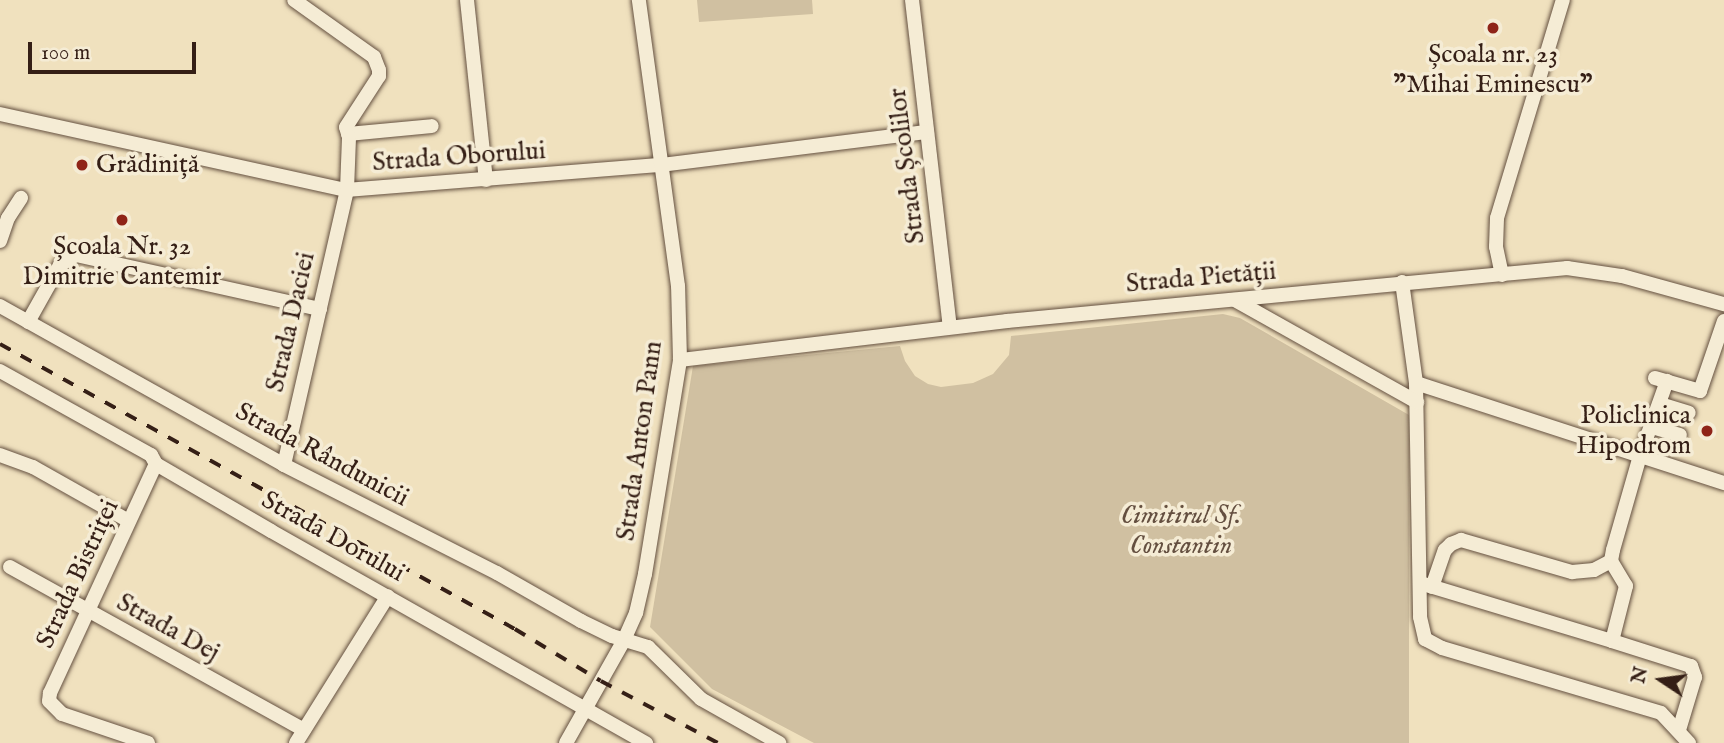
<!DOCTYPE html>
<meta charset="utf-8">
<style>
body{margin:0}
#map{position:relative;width:1724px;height:743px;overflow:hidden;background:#f0e1be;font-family:"IM FELL English",serif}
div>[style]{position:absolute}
.green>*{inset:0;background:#d0c0a1}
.roads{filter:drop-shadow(0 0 2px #645040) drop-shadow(0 0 2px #645040)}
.minor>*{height:14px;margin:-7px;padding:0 7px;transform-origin:7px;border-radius:7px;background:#f5ecd5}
.rail>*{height:3.5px;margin-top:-1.75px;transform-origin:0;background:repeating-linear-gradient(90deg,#351f16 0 12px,transparent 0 24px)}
.dots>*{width:19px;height:19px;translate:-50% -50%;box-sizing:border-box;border:4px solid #f5ecd5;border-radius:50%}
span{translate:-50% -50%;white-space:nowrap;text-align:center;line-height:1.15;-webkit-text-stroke:7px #f5ecd5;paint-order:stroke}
.poi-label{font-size:26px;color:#351f16}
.left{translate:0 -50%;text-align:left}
.right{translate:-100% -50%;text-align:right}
.street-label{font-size:26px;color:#351f16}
.park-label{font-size:26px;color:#644f40;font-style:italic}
.north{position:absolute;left:1626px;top:645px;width:70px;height:70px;-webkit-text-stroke:5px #f5ecd5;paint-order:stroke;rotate:283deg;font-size:19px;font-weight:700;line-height:28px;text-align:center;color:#351f16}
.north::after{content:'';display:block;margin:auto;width:24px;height:32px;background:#351f16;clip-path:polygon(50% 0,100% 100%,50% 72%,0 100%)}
.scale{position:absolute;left:28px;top:42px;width:168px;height:32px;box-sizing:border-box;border:4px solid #351f16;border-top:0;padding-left:9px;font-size:21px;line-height:24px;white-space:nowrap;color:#351f16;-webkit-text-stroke:5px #f5ecd5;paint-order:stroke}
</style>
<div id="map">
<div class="green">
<i style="clip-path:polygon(697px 0,812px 0,813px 14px,699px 22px)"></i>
<i style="clip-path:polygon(1223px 314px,1240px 318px,1409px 415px,1409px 743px,814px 743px,712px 689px,650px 627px,693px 366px,900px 346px,905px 361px,915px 376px,928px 384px,941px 387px,973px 383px,993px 374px,1009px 355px,1011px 336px)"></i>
</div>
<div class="roads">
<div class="minor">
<i style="left:467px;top:0;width:181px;rotate:84deg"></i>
<i style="left:912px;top:0;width:329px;rotate:83.4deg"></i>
<i style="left:0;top:114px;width:355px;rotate:12.4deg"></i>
<i style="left:347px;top:190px;width:315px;rotate:-4.6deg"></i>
<i style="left:661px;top:165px;width:268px;rotate:-7.1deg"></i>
<i style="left:348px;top:134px;width:84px;rotate:-5.4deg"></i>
<i style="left:0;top:241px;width:24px;rotate:-71deg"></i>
<i style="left:8px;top:218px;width:24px;rotate:-57deg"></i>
<i style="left:1502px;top:275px;width:29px;rotate:-102deg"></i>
<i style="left:1496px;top:247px;width:29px;rotate:-88deg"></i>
<i style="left:1497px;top:218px;width:228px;rotate:-73.2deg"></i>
<i style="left:1402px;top:282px;width:102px;rotate:82.1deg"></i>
<i style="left:1416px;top:383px;width:234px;rotate:89deg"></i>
<i style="left:1420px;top:617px;width:23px;rotate:77deg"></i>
<i style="left:1425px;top:639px;width:19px;rotate:28deg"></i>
<i style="left:1442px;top:648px;width:228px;rotate:16.5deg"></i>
<i style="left:1661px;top:713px;width:41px;rotate:47deg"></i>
<i style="left:1235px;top:300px;width:209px;rotate:29.3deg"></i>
<i style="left:0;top:306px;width:325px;rotate:29.2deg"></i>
<i style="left:284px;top:465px;width:239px;rotate:26.9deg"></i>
<i style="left:497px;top:573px;width:97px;rotate:29.7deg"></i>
<i style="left:581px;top:621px;width:34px;rotate:26deg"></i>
<i style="left:612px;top:636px;width:38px;rotate:17deg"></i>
<i style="left:648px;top:647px;width:74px;rotate:44.5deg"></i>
<i style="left:701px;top:699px;width:90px;rotate:29.4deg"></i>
<i style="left:28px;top:322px;width:65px;rotate:-60.7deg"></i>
<i style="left:60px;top:265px;width:19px;rotate:-32deg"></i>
<i style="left:76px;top:255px;width:250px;rotate:12.5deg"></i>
<i style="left:680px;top:360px;width:329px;rotate:-6.8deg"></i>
<i style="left:1007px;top:321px;width:563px;rotate:-5.41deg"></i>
<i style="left:1567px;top:268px;width:56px;rotate:8.3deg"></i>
<i style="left:1622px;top:276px;width:106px;rotate:15.4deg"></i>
<i style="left:0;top:371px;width:173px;rotate:29.1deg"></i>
<i style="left:151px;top:455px;width:10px;rotate:61deg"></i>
<i style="left:156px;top:464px;width:133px;rotate:30.2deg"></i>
<i style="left:271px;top:531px;width:431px;rotate:29.5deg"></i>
<i style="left:1655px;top:378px;width:47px;rotate:16.1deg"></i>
<i style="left:1700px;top:391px;width:74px;rotate:-71.1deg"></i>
<i style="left:1416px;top:383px;width:324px;rotate:18deg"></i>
<i style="left:1660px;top:404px;width:30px;rotate:17deg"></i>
<i style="left:1652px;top:427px;width:29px;rotate:16deg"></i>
<i style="left:0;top:455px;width:35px;rotate:20deg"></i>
<i style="left:33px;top:467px;width:110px;rotate:29.4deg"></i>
<i style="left:284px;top:465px;width:282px;rotate:-77.1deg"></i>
<i style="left:347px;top:190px;width:53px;rotate:-87.8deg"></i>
<i style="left:349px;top:137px;width:10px;rotate:-107deg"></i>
<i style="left:346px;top:127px;width:61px;rotate:-57.1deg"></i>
<i style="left:379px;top:76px;width:6px;rotate:-90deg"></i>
<i style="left:379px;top:70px;width:14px;rotate:-111deg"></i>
<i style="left:374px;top:57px;width:98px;rotate:-144.5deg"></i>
<i style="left:10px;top:567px;width:336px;rotate:29deg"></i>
<i style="left:1420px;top:583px;width:201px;rotate:16.8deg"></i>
<i style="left:1612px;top:641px;width:57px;rotate:-75.7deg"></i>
<i style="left:1626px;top:586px;width:29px;rotate:-121deg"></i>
<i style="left:1611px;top:561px;width:11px;rotate:-80deg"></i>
<i style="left:1613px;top:550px;width:98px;rotate:-74deg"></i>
<i style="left:1640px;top:456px;width:80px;rotate:-70.2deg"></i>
<i style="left:1432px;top:587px;width:39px;rotate:-71deg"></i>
<i style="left:1445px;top:550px;width:8px;rotate:-45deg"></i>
<i style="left:1451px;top:544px;width:11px;rotate:-22deg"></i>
<i style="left:1461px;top:540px;width:116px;rotate:16.1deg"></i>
<i style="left:1572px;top:572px;width:22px;rotate:-5deg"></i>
<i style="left:1594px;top:570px;width:19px;rotate:-28deg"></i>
<i style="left:1612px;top:641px;width:83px;rotate:17.6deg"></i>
<i style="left:1691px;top:666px;width:12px;rotate:70deg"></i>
<i style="left:1695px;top:677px;width:55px;rotate:106.8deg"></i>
<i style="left:148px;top:743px;width:91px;rotate:-161.4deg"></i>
<i style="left:62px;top:714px;width:18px;rotate:-135deg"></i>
<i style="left:49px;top:701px;width:8px;rotate:-83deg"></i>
<i style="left:50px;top:693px;width:252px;rotate:-65.2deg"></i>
<i style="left:296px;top:743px;width:173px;rotate:-58deg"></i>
<i style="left:566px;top:743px;width:118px;rotate:-60.6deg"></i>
<i style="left:624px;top:640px;width:30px;rotate:-66deg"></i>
<i style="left:636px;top:613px;width:40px;rotate:-77deg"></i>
<i style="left:645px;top:574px;width:217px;rotate:-80.7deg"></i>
<i style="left:680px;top:360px;width:74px;rotate:-91.5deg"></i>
<i style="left:678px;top:286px;width:289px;rotate:-97.8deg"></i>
</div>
</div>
<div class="rail">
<i style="left:0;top:344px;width:589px;rotate:28.96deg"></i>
<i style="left:515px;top:629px;width:100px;rotate:31.2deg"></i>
<i style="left:601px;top:681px;width:132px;rotate:27.9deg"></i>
</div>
<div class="dots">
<i style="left:1493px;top:28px;background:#8f2418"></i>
<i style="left:82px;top:165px;background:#8f2418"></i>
<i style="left:122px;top:220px;background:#8f2418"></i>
<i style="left:1707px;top:431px;background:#8f2418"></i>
</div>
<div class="poi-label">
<span style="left:1493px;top:70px">Școala nr. 23<br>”Mihai Eminescu”</span>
<span class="left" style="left:96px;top:165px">Grădiniță</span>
<span style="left:122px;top:262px">Școala Nr. 32<br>Dimitrie Cantemir</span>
<span class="right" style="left:1691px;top:431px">Policlinica<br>Hipodrom</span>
</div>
<div class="street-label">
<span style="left:459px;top:157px;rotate:-4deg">Strada Oborului</span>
<span style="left:907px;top:166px;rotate:-97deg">Strada Școlilor</span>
<span style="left:1201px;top:278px;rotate:-5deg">Strada Pietății</span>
<span style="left:291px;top:322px;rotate:-77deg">Strada Daciei</span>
<span style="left:640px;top:441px;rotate:-82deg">Strada Anton Pann</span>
<span style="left:322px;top:455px;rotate:28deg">Strada Rândunicii</span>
<span style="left:333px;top:537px;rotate:29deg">Strada Dorului</span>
<span style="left:78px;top:574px;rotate:-65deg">Strada Bistriței</span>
<span style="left:168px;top:628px;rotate:29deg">Strada Dej</span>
</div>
<div class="park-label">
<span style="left:1181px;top:531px">Cimitirul Sf.<br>Constantin</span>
</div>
<div class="north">N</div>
<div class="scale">100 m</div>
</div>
